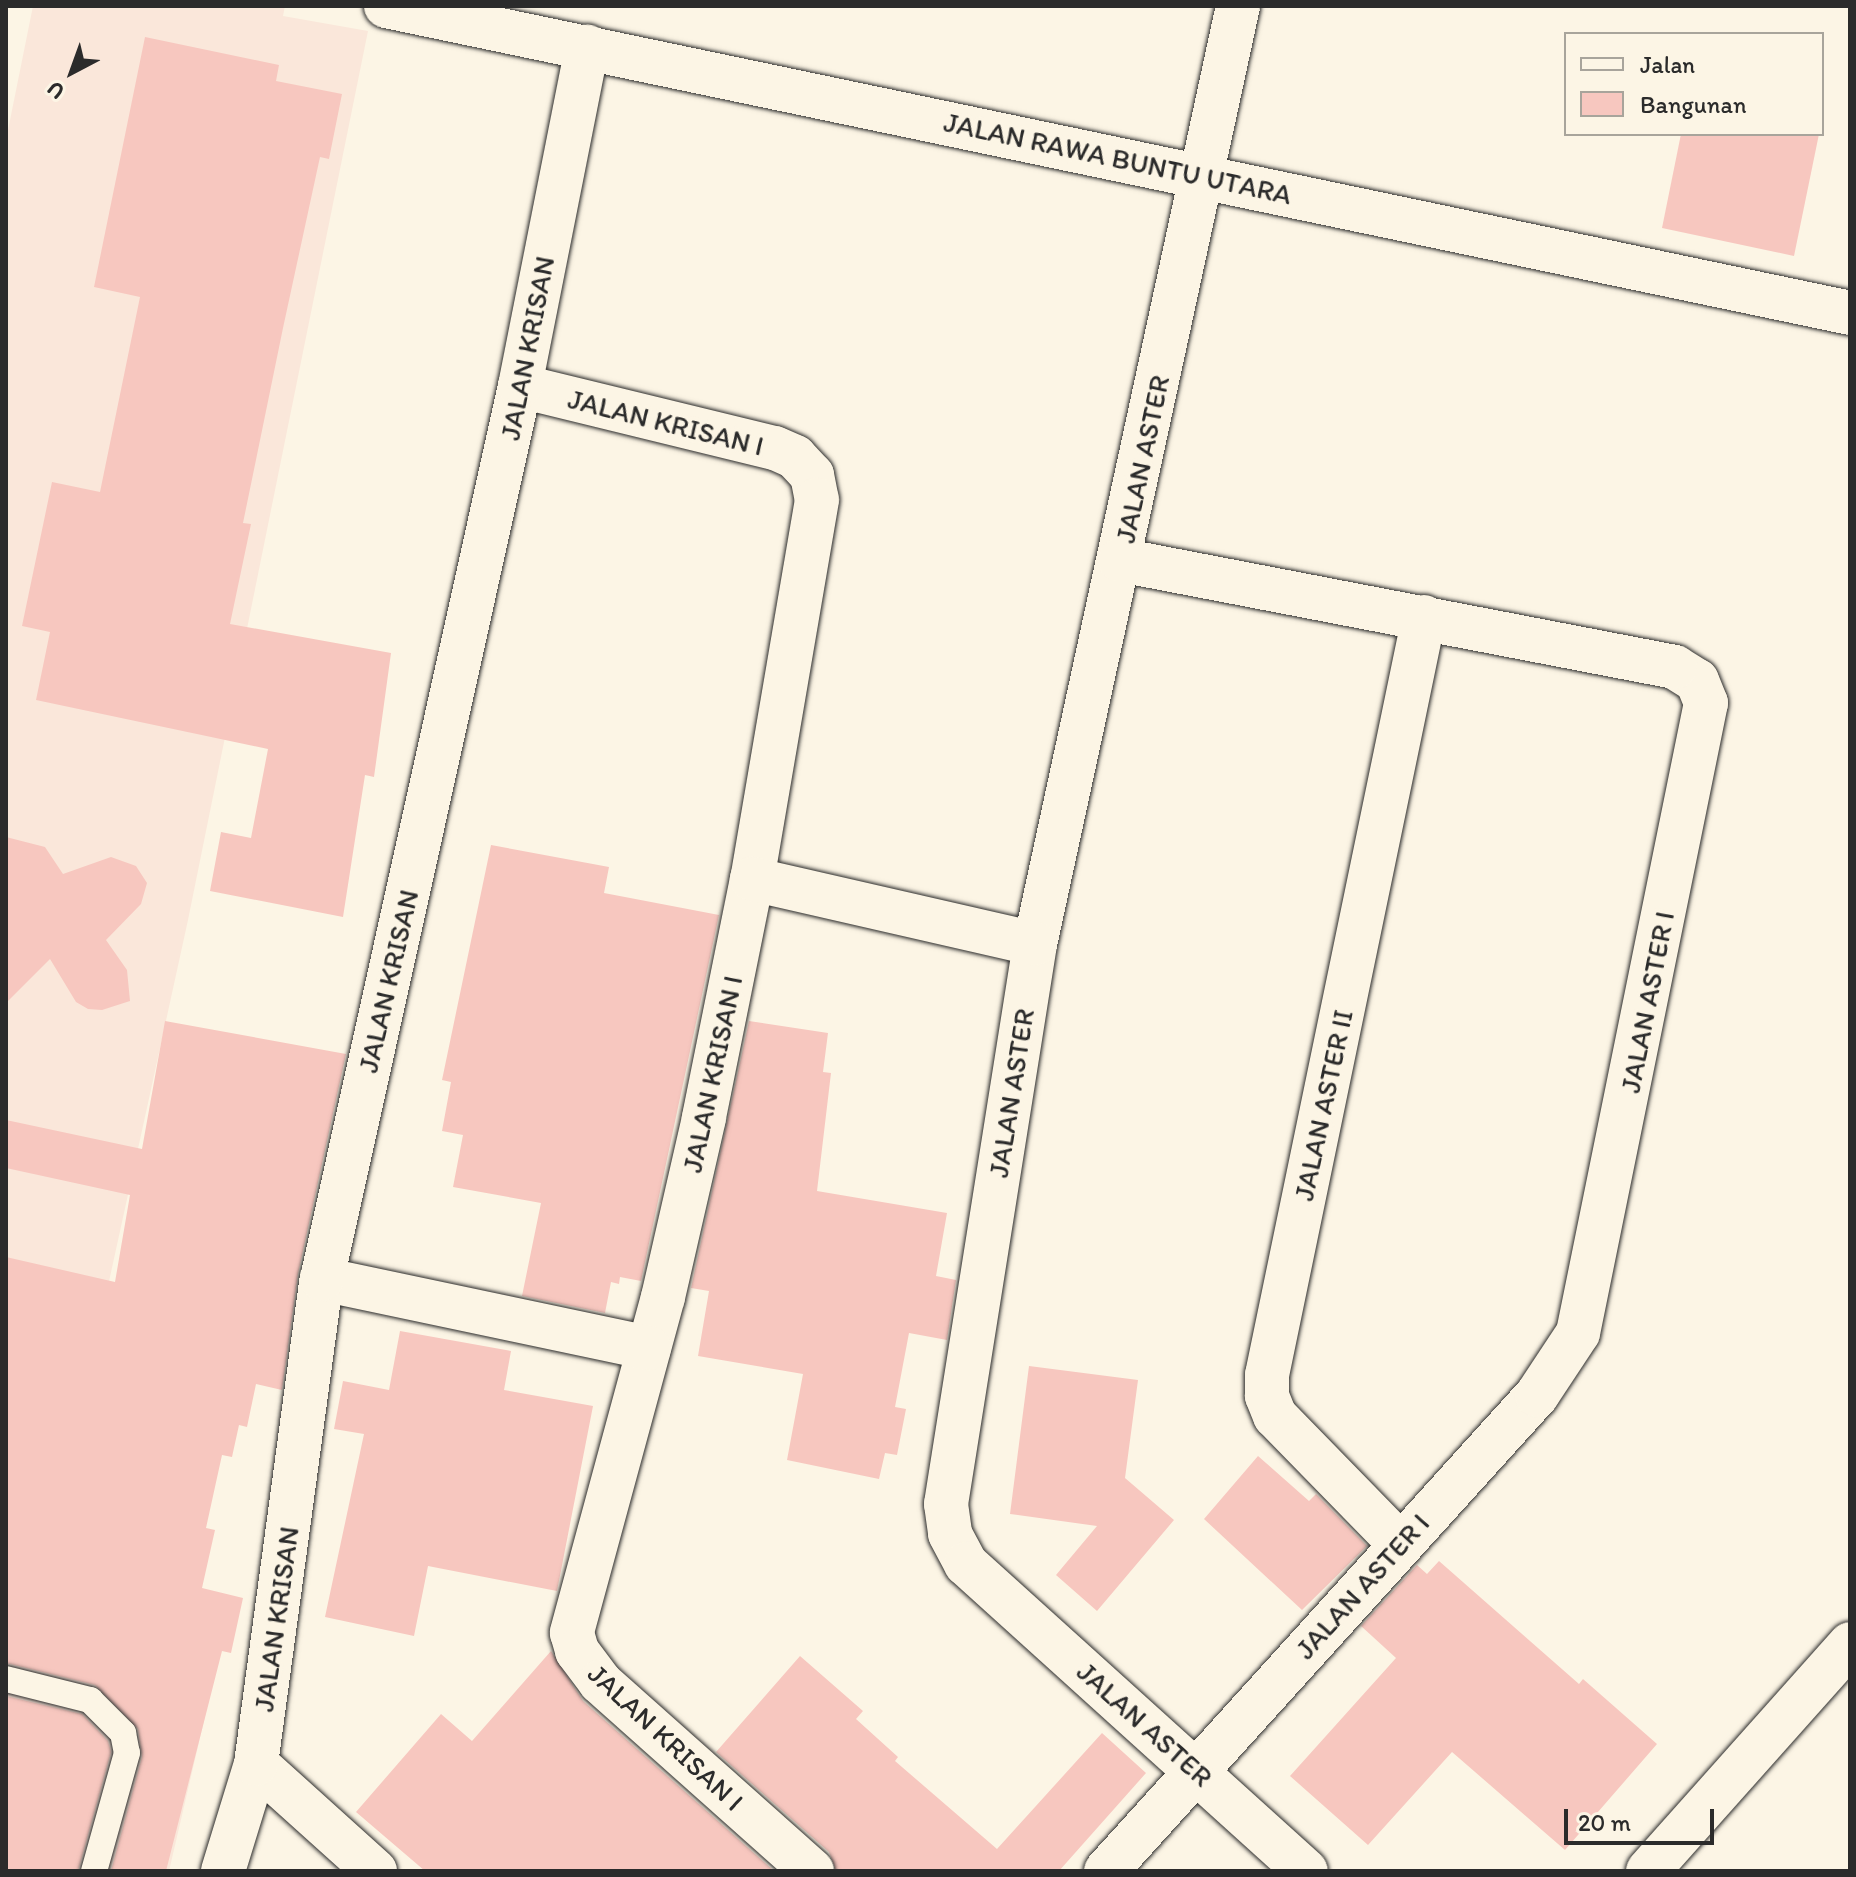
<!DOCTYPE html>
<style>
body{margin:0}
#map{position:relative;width:1856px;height:1877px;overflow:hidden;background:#fcf5e5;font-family:Itim,sans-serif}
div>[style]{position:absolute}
.built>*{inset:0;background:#fae7da}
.building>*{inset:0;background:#f7c7bf}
.roads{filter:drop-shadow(0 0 2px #2b2b2b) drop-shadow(0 0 2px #2b2b2b)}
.service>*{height:26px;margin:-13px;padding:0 13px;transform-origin:13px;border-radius:13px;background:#fcf5e5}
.minor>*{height:44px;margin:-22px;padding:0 22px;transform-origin:22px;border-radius:22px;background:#fcf5e5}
.tertiary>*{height:44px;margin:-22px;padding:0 22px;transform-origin:22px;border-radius:22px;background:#fcf5e5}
span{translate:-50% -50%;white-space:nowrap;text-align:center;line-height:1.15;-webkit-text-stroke:7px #fcf5e5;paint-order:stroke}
.street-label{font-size:28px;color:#2b2b2b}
.frame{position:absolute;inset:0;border:8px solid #2b2b2b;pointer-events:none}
.legend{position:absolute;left:1564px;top:32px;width:260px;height:104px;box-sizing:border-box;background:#fcf5e5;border:2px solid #a8a49b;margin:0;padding:10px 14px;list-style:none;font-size:24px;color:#2b2b2b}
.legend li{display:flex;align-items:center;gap:16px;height:40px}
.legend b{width:40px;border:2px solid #a8a49b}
.north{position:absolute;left:32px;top:32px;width:80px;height:80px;-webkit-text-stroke:6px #fcf5e5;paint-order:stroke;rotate:221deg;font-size:22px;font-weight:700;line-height:32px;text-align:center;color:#2b2b2b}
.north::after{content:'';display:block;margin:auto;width:28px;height:36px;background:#2b2b2b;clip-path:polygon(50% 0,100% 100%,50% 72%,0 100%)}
.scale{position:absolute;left:1564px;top:1809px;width:150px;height:36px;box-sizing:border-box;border:4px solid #2b2b2b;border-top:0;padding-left:10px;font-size:24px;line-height:28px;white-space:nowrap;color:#2b2b2b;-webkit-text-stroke:6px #fcf5e5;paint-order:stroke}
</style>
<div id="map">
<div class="built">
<i style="clip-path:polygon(33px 6px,285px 6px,283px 16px,368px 31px,188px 920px,37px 1611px,220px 1652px,169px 1871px,6px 1871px,6px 140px)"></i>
</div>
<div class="building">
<i style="clip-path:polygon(145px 37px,279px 65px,276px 81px,342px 94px,329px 159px,320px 157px,283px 328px,243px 523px,251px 524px,230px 624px,391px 653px,374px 777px,365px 775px,343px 917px,210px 891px,221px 832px,251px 838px,268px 749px,36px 700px,50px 632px,22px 626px,52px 482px,100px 492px,140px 297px,94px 287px)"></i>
<i style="clip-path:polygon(1681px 134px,1819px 134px,1794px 256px,1662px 228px)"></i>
<i style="clip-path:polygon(6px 837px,45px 847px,63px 874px,111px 857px,136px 866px,147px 883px,141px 904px,106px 940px,127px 970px,130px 1001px,102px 1010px,88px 1009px,76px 1002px,50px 959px,6px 1003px)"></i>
<i style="clip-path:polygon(491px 845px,609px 867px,604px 893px,719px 915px,641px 1281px,620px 1277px,619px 1284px,611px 1282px,605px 1313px,522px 1296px,541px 1203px,453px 1187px,463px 1135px,442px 1131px,451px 1082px,442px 1080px)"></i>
<i style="clip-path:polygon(165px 1021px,346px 1054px,298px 1274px,282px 1390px,256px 1384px,247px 1427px,239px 1425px,232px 1457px,222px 1455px,206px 1528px,215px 1530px,202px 1588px,243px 1598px,231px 1653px,222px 1651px,166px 1871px,111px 1871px,142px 1757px,138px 1729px,95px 1685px,6px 1663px,6px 1257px,115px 1282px,130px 1195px,6px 1168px,6px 1120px,142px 1149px)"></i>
<i style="clip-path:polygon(749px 1021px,828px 1033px,823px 1072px,831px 1073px,817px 1191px,947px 1213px,936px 1276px,956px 1280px,947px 1340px,909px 1333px,895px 1407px,906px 1409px,897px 1455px,885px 1453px,879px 1479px,787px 1460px,803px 1374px,698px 1356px,709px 1291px,691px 1288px)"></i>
<i style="clip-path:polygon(400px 1331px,511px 1351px,504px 1390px,593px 1406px,557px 1591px,428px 1566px,414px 1636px,325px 1617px,364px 1434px,334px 1429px,343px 1381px,389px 1390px)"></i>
<i style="clip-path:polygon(1029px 1366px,1138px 1380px,1125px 1478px,1174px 1520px,1097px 1611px,1056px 1575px,1097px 1526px,1010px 1514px)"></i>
<i style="clip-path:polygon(1258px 1456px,1309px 1501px,1316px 1494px,1367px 1546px,1302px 1610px,1204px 1519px)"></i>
<i style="clip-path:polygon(1439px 1561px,1579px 1684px,1583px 1679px,1657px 1744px,1565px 1850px,1452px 1752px,1368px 1845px,1290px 1776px,1396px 1658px,1361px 1626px,1417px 1565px,1427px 1574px)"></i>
<i style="clip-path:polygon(551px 1651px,583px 1701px,774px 1871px,425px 1871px,356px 1812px,441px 1714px,472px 1741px)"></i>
<i style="clip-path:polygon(800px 1656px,863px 1711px,856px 1719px,898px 1757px,895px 1761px,997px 1849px,1102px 1733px,1146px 1773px,1059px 1871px,836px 1871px,829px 1852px,716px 1752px)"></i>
<i style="clip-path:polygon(6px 1696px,82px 1714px,108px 1741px,111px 1752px,78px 1871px,6px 1871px)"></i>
</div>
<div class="roads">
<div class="service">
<i style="left:6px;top:1679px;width:87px;rotate:14deg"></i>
<i style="left:90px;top:1700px;width:47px;rotate:45deg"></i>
<i style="left:123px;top:1733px;width:20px;rotate:79deg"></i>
<i style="left:127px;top:1753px;width:123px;rotate:105.6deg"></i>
</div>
<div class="minor">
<i style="left:1238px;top:6px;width:960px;rotate:102.21deg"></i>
<i style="left:1035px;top:944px;width:567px;rotate:99.03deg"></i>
<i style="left:946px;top:1504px;width:30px;rotate:82deg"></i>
<i style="left:950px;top:1534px;width:34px;rotate:62deg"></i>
<i style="left:966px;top:1564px;width:458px;rotate:42.1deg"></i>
<i style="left:520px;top:386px;width:262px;rotate:13.7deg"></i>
<i style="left:775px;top:448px;width:22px;rotate:24deg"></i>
<i style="left:795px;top:457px;width:25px;rotate:47deg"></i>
<i style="left:812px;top:475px;width:25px;rotate:79deg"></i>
<i style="left:817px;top:500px;width:385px;rotate:99.7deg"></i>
<i style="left:752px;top:879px;width:244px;rotate:101.4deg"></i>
<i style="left:704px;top:1118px;width:184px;rotate:102.9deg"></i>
<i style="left:663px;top:1297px;width:348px;rotate:105.2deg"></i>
<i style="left:572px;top:1633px;width:19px;rotate:74deg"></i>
<i style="left:577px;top:1651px;width:39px;rotate:53deg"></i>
<i style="left:600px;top:1682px;width:284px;rotate:41.7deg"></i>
<i style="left:752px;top:879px;width:290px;rotate:12.9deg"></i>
<i style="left:322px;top:1279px;width:334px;rotate:11.9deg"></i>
<i style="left:1400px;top:1544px;width:179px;rotate:-134.3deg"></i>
<i style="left:1275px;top:1416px;width:22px;rotate:-112deg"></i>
<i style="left:1267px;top:1396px;width:21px;rotate:-90deg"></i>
<i style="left:1267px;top:1375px;width:774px;rotate:-78.3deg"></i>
<i style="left:223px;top:1871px;width:112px;rotate:-72.9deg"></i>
<i style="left:375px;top:1871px;width:160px;rotate:-138deg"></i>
<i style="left:256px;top:1764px;width:489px;rotate:-82.3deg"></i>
<i style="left:322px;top:1279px;width:915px;rotate:-77.5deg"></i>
<i style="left:520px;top:386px;width:346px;rotate:-78.8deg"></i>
<i style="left:1106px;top:1871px;width:642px;rotate:-47.84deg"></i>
<i style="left:1537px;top:1395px;width:74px;rotate:-56.5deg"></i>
<i style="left:1578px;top:1333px;width:643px;rotate:-78.52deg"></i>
<i style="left:1706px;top:703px;width:24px;rotate:-112deg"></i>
<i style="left:1697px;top:681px;width:26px;rotate:-148deg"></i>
<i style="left:1675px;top:667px;width:565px;rotate:-169.09deg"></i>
</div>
<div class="tertiary">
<i style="left:386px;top:6px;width:1496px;rotate:11.84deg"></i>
<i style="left:1648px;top:1871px;width:304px;rotate:-48.3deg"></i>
</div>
</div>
<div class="street-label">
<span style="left:1118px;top:158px;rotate:12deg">JALAN RAWA BUNTU UTARA</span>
<span style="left:527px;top:348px;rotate:-79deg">JALAN KRISAN</span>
<span style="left:666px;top:422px;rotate:14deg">JALAN KRISAN I</span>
<span style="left:1142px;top:459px;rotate:-78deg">JALAN ASTER</span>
<span style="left:388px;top:981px;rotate:-77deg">JALAN KRISAN</span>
<span style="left:1647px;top:1002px;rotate:-79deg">JALAN ASTER I</span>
<span style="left:712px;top:1074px;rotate:-78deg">JALAN KRISAN I</span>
<span style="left:1011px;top:1093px;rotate:-81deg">JALAN ASTER</span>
<span style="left:1323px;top:1105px;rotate:-78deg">JALAN ASTER II</span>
<span style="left:1362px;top:1586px;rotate:-48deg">JALAN ASTER I</span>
<span style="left:276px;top:1619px;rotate:-82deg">JALAN KRISAN</span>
<span style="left:1145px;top:1724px;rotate:42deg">JALAN ASTER</span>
<span style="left:666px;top:1737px;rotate:43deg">JALAN KRISAN I</span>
</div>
<div class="frame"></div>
<ul class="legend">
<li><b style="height:10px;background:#fcf5e5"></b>Jalan</li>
<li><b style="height:22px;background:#f7c7bf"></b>Bangunan</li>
</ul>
<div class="north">U</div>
<div class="scale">20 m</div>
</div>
